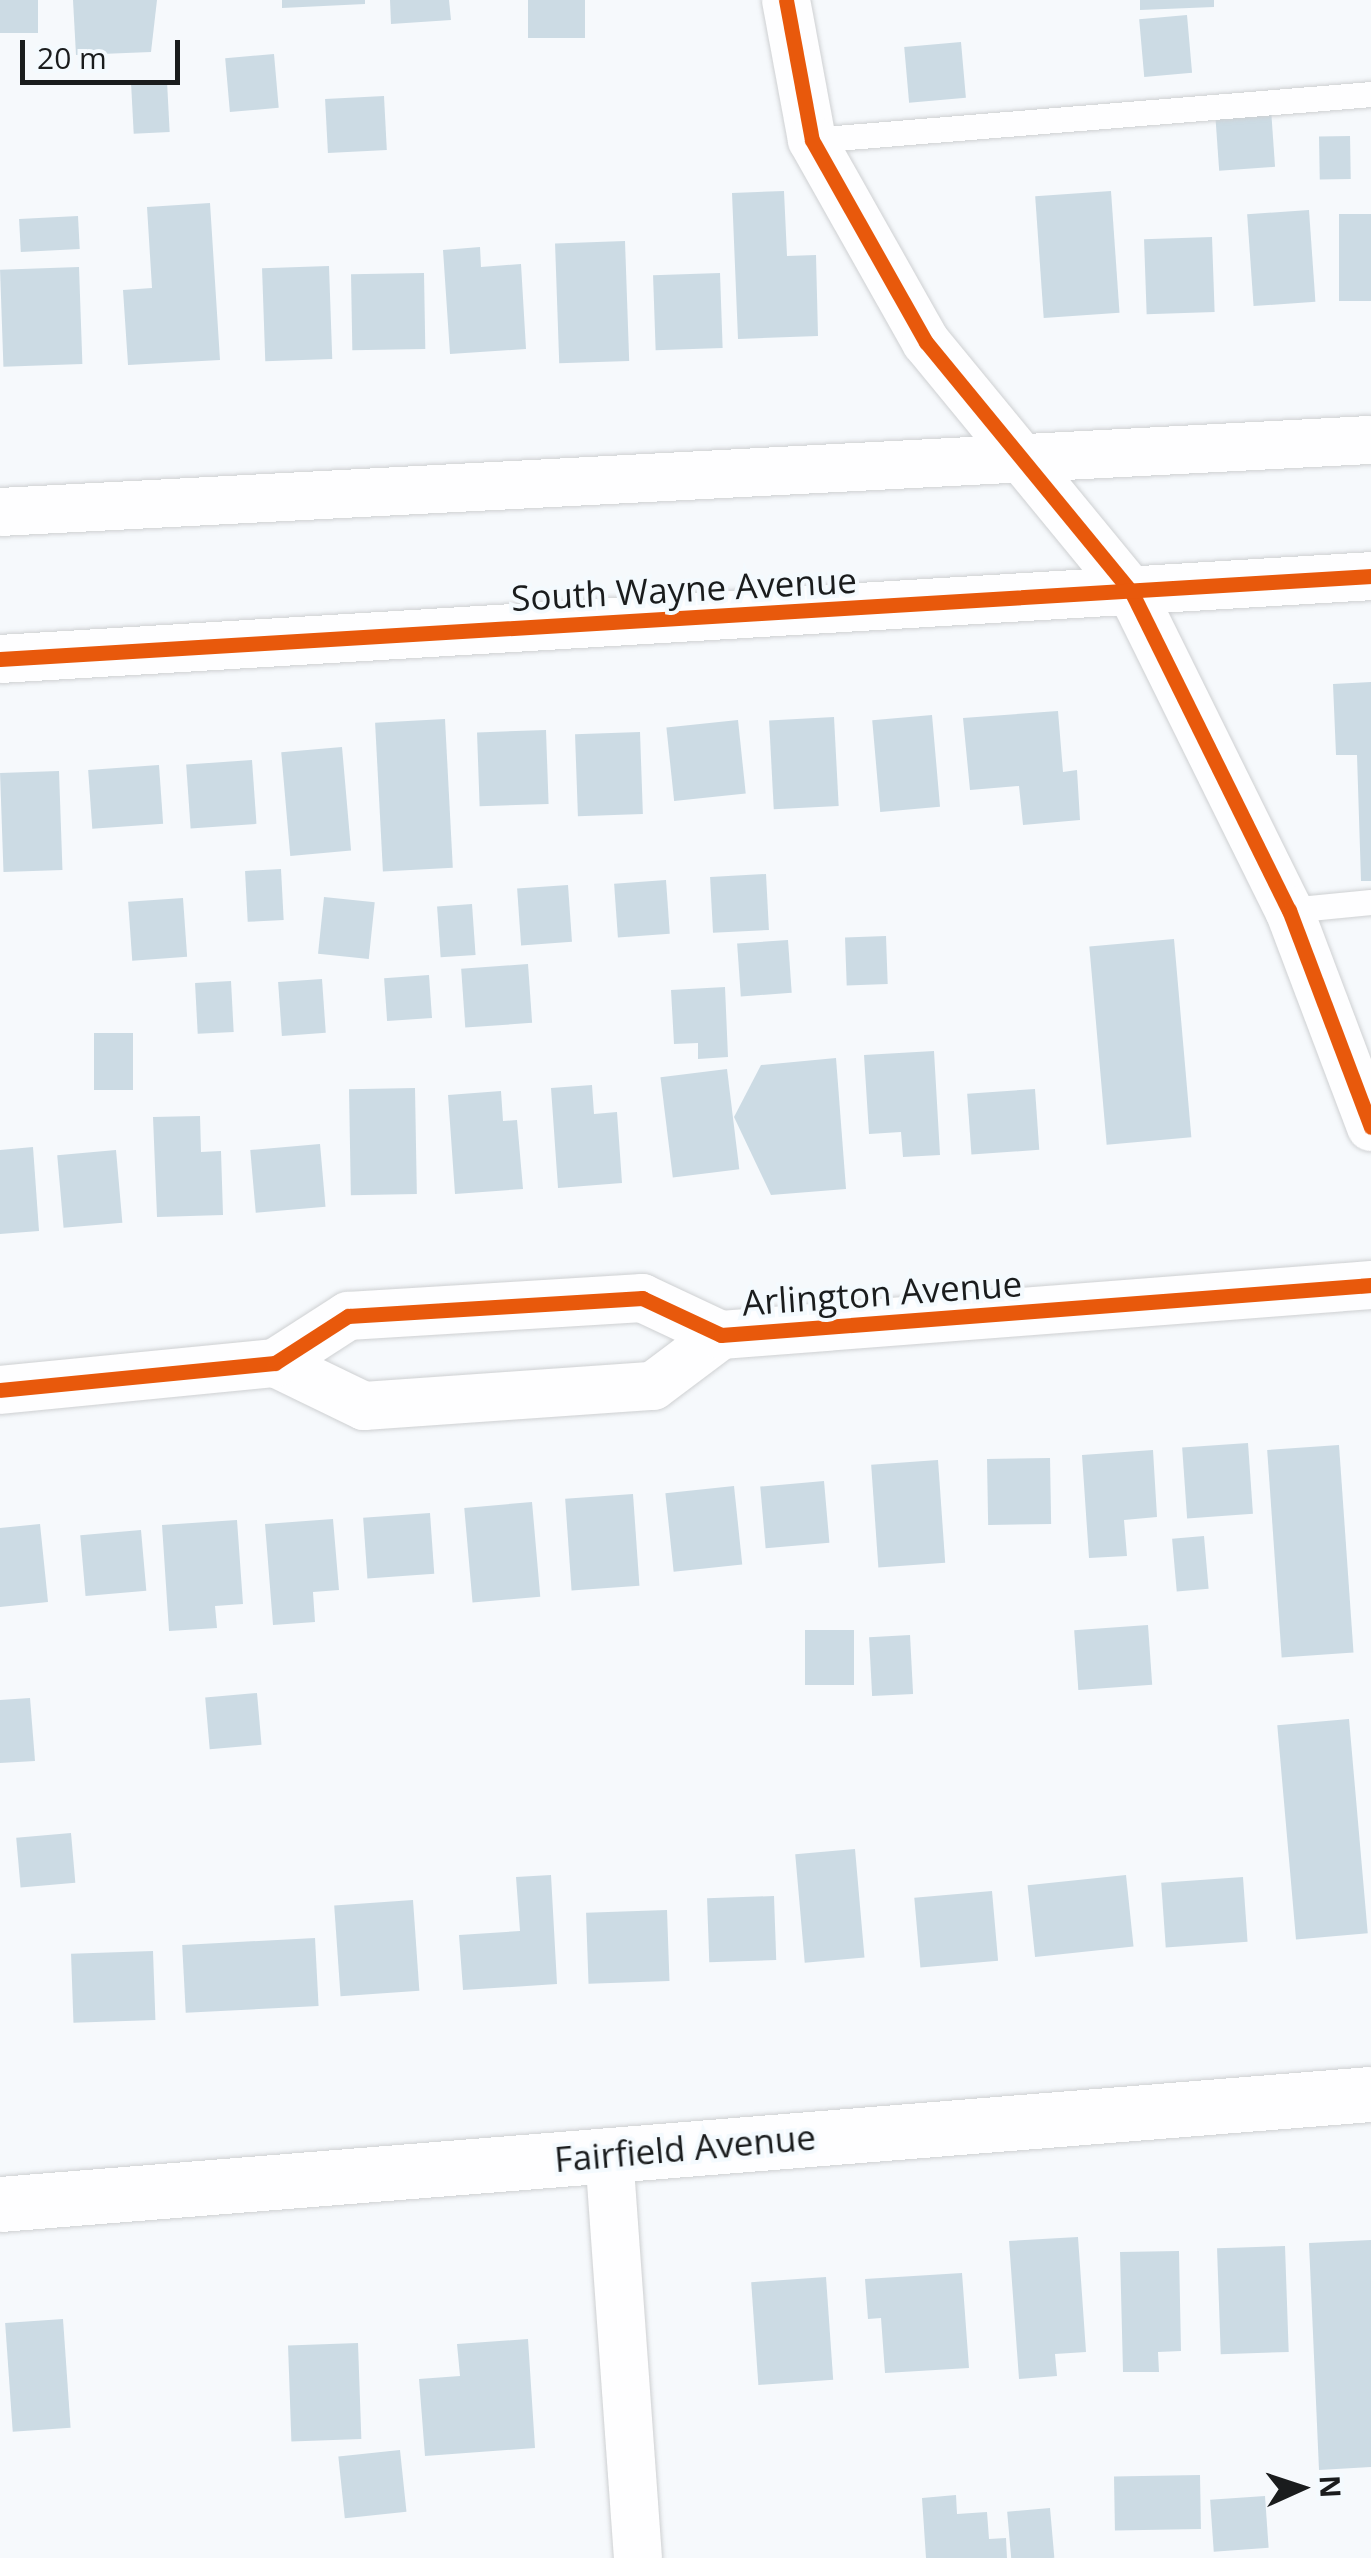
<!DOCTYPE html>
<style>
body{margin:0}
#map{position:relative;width:1371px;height:2558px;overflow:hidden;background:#f6f9fc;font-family:"Open Sans",sans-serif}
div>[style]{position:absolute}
.building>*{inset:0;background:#ccdbe4;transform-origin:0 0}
.roads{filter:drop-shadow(0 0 2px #ced0d2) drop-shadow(0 0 2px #ced0d2)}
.lane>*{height:25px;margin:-12.5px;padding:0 12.5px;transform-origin:12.5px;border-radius:12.5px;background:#fefeff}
.street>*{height:48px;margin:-24px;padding:0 24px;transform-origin:24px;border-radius:24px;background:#fefeff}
.secondary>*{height:55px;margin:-27.5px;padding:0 27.5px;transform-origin:27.5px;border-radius:27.5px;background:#fefeff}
.cycleway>*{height:15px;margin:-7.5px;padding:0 7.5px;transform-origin:7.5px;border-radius:7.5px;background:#e8590c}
span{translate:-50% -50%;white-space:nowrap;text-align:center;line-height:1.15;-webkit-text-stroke:8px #f4fafe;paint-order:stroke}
.street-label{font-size:35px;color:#1a1c1d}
.north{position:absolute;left:1251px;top:2438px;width:100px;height:100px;-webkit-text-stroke:8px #f4fafe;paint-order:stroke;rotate:87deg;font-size:28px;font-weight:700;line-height:40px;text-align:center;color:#1a1c1d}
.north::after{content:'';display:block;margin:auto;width:35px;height:45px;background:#1a1c1d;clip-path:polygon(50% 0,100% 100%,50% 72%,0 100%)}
.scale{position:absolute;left:20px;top:40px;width:160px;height:45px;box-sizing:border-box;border:5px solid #1a1c1d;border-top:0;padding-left:12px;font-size:30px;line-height:35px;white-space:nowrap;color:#1a1c1d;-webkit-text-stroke:8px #f4fafe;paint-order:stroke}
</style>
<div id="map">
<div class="building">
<i style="left:0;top:0;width:38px;height:33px"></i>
<i style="clip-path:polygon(73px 0,157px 0,151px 52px,76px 55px)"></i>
<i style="clip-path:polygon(282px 0,365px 0,365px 4px,282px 8px)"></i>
<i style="clip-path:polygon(390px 0,449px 0,451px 20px,391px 24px)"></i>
<i style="left:528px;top:0;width:57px;height:38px"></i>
<i style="clip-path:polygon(1140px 0,1214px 0,1214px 7px,1140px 10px)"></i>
<i style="left:1187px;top:15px;width:58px;height:48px;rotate:85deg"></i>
<i style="left:961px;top:42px;width:56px;height:57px;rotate:85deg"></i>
<i style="left:274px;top:54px;width:54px;height:49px;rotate:85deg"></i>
<i style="left:167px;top:81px;width:51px;height:36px;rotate:87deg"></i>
<i style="left:384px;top:96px;width:54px;height:59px;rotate:87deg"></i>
<i style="left:1271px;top:109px;width:58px;height:56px;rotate:86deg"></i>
<i style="left:1350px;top:136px;width:43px;height:31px;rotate:89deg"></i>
<i style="clip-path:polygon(784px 191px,787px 256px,816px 255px,818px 336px,738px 339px,732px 193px)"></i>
<i style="left:1111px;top:191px;width:122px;height:76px;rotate:86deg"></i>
<i style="clip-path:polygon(210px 203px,220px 360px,128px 365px,123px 290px,152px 288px,147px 207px)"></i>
<i style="left:1309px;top:210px;width:92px;height:62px;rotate:86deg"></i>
<i style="left:1371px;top:214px;width:87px;height:32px;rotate:90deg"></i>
<i style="left:78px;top:216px;width:33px;height:59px;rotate:87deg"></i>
<i style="left:1212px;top:237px;width:75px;height:68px;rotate:88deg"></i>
<i style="left:625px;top:241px;width:120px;height:70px;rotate:88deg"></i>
<i style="clip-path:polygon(480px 247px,481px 267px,521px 264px,526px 349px,450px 354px,443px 250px)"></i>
<i style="left:329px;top:266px;width:93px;height:67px;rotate:88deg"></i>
<i style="left:79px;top:267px;width:97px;height:79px;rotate:88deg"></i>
<i style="left:424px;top:273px;width:76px;height:73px;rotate:89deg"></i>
<i style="left:720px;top:273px;width:75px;height:67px;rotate:88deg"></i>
<i style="clip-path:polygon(1371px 682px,1371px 881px,1361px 881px,1357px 755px,1336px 755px,1333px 684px)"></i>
<i style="clip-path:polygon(1058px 711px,1063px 772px,1077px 770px,1080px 820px,1023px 825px,1019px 786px,970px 790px,963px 718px)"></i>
<i style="left:932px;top:715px;width:92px;height:60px;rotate:85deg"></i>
<i style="left:834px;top:717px;width:89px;height:65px;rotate:87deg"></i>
<i style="left:445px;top:719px;width:149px;height:70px;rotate:87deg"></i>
<i style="left:738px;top:720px;width:74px;height:72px;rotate:84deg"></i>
<i style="left:546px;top:730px;width:74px;height:69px;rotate:88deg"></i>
<i style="left:640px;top:732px;width:82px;height:65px;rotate:88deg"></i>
<i style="left:342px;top:747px;width:104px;height:61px;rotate:85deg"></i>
<i style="left:252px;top:760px;width:64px;height:66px;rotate:86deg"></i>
<i style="left:159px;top:765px;width:59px;height:71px;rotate:86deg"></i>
<i style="left:59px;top:771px;width:99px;height:59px;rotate:88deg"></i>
<i style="left:281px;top:869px;width:51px;height:36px;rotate:87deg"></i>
<i style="left:766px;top:874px;width:56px;height:56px;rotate:87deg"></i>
<i style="left:666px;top:880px;width:54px;height:52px;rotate:86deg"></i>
<i style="left:568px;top:885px;width:57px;height:51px;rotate:86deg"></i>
<i style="left:324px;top:897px;width:51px;height:57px;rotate:6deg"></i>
<i style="left:183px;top:898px;width:59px;height:55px;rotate:86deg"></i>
<i style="left:472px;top:904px;width:51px;height:35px;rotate:86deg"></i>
<i style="left:886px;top:936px;width:48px;height:41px;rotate:88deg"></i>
<i style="left:1174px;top:939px;width:199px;height:85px;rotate:85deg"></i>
<i style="left:788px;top:940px;width:53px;height:51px;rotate:86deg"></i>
<i style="left:528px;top:964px;width:59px;height:67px;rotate:86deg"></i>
<i style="left:429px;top:975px;width:43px;height:45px;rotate:86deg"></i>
<i style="left:322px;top:979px;width:54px;height:44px;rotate:86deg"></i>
<i style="left:231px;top:981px;width:51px;height:36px;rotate:87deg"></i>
<i style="clip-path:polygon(725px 987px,728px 1057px,698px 1059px,698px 1043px,674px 1044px,671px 990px)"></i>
<i style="left:94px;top:1033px;width:39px;height:57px"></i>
<i style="clip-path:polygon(934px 1051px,940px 1155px,903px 1157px,901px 1132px,869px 1134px,864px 1055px)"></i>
<i style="clip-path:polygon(836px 1058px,846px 1189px,771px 1195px,734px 1117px,761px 1065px)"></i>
<i style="left:727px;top:1069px;width:101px;height:67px;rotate:83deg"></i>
<i style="clip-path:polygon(592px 1085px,594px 1114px,617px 1112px,622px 1183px,558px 1188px,551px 1088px)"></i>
<i style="left:415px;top:1088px;width:106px;height:66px;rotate:89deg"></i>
<i style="left:1035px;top:1089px;width:61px;height:68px;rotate:86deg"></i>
<i style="clip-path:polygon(501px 1091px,503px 1121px,517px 1120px,523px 1189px,455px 1194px,448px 1095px)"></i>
<i style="clip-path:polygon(200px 1116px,201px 1152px,221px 1151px,223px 1215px,157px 1217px,153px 1117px)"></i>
<i style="left:320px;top:1144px;width:63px;height:70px;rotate:85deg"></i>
<i style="clip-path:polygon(33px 1147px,39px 1231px,0 1234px,0 1150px)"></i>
<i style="left:116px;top:1150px;width:73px;height:59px;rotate:85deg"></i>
<i style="left:1248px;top:1443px;width:71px;height:66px;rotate:86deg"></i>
<i style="left:1339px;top:1445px;width:208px;height:72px;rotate:86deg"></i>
<i style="clip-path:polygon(1153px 1450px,1157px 1517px,1124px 1520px,1127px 1556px,1089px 1558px,1082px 1455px)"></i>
<i style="left:1050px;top:1458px;width:66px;height:63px;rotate:89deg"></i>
<i style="left:938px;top:1460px;width:103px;height:67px;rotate:86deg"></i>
<i style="left:824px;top:1481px;width:62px;height:64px;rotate:85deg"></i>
<i style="left:734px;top:1486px;width:79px;height:69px;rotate:84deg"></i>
<i style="left:633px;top:1494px;width:92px;height:68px;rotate:86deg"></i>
<i style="left:532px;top:1502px;width:95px;height:68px;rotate:85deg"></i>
<i style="left:430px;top:1513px;width:61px;height:67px;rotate:86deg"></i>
<i style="clip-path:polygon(333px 1519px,339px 1590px,313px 1592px,315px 1622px,273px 1625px,265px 1524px)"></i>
<i style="clip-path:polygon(237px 1520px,243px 1604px,215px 1606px,217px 1628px,169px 1631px,162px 1525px)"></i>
<i style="clip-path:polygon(40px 1524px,48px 1602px,0 1607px,0 1528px)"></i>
<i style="left:141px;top:1530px;width:61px;height:61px;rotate:85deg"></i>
<i style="left:1204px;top:1536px;width:53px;height:32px;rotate:85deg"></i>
<i style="left:1148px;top:1625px;width:60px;height:74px;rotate:86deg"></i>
<i style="left:805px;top:1630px;width:49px;height:55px"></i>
<i style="left:910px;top:1635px;width:59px;height:41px;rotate:87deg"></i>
<i style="left:257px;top:1693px;width:52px;height:52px;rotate:85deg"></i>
<i style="clip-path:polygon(30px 1698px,35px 1761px,0 1763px,0 1700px)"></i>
<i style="left:1349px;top:1719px;width:215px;height:72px;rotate:85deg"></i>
<i style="left:71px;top:1833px;width:50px;height:55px;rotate:85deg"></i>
<i style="left:855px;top:1849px;width:109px;height:60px;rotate:85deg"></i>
<i style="clip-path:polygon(551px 1875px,557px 1984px,463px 1990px,459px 1935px,520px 1931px,516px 1877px)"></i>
<i style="left:1126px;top:1875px;width:72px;height:99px;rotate:84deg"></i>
<i style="left:1243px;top:1877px;width:65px;height:82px;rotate:86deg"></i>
<i style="left:992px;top:1891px;width:70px;height:78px;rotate:85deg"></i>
<i style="left:774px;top:1896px;width:64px;height:67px;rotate:88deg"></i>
<i style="left:413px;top:1900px;width:91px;height:79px;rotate:86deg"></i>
<i style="left:667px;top:1910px;width:71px;height:81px;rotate:88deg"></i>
<i style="left:315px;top:1938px;width:68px;height:133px;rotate:87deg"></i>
<i style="left:153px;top:1951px;width:69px;height:82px;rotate:88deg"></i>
<i style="clip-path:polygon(1078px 2237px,1086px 2352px,1055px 2354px,1057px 2376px,1019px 2379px,1009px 2241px)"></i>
<i style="clip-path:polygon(1371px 2240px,1371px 2467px,1319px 2470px,1309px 2243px)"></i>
<i style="left:1285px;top:2246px;width:106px;height:68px;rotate:88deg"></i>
<i style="clip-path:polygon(1179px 2251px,1181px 2351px,1158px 2352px,1159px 2372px,1123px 2372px,1120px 2252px)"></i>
<i style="clip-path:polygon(962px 2273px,969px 2368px,885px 2373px,881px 2318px,868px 2319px,865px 2279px)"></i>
<i style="left:826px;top:2277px;width:103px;height:75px;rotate:86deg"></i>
<i style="left:63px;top:2319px;width:109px;height:58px;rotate:86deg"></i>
<i style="clip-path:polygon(528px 2339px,535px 2448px,425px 2456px,419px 2379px,460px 2376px,457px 2344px)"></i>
<i style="left:358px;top:2343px;width:96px;height:70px;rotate:88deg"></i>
<i style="left:400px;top:2450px;width:62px;height:62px;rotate:84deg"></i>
<i style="left:1200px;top:2475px;width:54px;height:86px;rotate:89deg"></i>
<i style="clip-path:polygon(956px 2495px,957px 2514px,987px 2512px,989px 2539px,1006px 2538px,1007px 2558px,926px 2558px,922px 2498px)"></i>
<i style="left:1265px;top:2496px;width:52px;height:55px;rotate:86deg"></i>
<i style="left:1050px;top:2508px;width:50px;height:43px;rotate:85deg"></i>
</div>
<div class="roads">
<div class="lane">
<i style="left:812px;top:140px;width:561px;rotate:-4.7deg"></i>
<i style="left:1289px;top:910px;width:82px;rotate:-5.6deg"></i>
</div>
<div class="street">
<i style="left:786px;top:0;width:142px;rotate:79.5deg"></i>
<i style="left:812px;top:140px;width:232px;rotate:60.6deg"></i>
<i style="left:926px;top:342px;width:325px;rotate:50.6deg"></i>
<i style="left:1132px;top:593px;width:354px;rotate:63.7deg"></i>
<i style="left:1289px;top:910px;width:232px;rotate:69.3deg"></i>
<i style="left:0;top:512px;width:1373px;rotate:-3.01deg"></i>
<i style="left:0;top:659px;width:1374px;rotate:-3.46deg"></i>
<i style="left:275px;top:1363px;width:99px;rotate:25.8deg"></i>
<i style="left:364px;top:1406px;width:290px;rotate:-4deg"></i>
<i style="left:653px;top:1386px;width:85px;rotate:-36.9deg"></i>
<i style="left:0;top:1390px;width:276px;rotate:-5.6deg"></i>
<i style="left:275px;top:1363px;width:87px;rotate:-32.8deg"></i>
<i style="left:348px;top:1316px;width:295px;rotate:-3.5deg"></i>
<i style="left:642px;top:1298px;width:87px;rotate:25.1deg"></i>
<i style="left:721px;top:1335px;width:652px;rotate:-4.4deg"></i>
<i style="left:609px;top:2154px;width:405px;rotate:85.9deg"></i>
</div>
<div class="secondary">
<i style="left:0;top:2204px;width:1375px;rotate:-4.59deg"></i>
</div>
</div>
<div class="cycleway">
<i style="left:786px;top:0;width:142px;rotate:79.5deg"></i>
<i style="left:812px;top:140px;width:232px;rotate:60.6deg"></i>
<i style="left:926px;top:342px;width:325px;rotate:50.6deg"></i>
<i style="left:1132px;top:593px;width:354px;rotate:63.7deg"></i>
<i style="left:1289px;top:910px;width:232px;rotate:69.3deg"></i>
<i style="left:0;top:659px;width:1374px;rotate:-3.46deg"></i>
<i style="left:0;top:1390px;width:276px;rotate:-5.6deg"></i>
<i style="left:275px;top:1363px;width:87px;rotate:-32.8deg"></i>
<i style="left:348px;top:1316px;width:295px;rotate:-3.5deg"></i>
<i style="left:642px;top:1298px;width:87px;rotate:25.1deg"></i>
<i style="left:721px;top:1335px;width:652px;rotate:-4.4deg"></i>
</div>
<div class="street-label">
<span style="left:684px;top:589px;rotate:-3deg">South Wayne Avenue</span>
<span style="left:882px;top:1293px;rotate:-4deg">Arlington Avenue</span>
<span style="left:685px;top:2148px;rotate:-5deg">Fairfield Avenue</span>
</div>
<div class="north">N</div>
<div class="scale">20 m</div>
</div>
